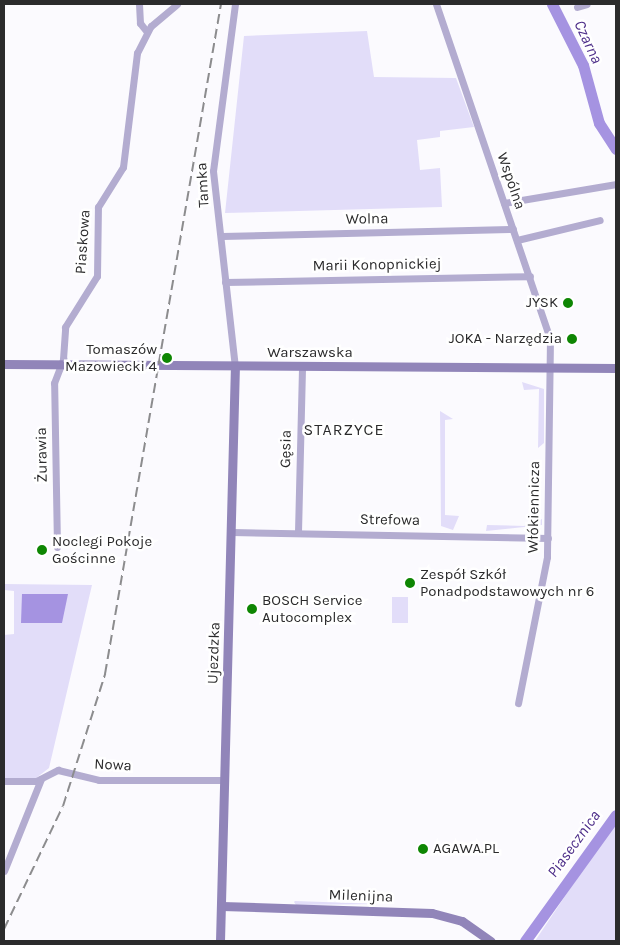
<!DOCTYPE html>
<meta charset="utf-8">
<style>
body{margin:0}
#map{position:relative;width:620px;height:945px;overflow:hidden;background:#fbfafe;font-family:Karla,sans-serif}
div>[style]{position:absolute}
.green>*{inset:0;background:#e2ddf9;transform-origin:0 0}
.water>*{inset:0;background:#a593e1}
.river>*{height:11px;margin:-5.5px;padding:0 5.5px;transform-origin:5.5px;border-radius:5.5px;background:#a593e1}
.street>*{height:7px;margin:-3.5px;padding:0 3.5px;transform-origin:3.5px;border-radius:3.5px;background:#b3acd0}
.secondary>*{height:9px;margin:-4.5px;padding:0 4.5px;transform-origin:4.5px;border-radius:4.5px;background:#9185b9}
.rail>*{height:2px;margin-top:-1px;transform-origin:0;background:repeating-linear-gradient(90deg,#8c8c8e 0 10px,transparent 0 15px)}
.dots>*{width:14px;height:14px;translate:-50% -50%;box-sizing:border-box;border:2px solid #fff;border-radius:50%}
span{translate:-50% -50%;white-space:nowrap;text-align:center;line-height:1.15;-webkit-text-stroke:5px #fff;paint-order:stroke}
.street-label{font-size:15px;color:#2b2b2c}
.poi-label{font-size:15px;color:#2b2b2c}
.right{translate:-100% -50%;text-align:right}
.left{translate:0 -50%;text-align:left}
.water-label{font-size:16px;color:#4d2e89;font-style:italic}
.neighbourhood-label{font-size:16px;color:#2b2b2c;letter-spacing:1px}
.frame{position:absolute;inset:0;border:5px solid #2b2b2c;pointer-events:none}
</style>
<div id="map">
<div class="green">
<i style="clip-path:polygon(367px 31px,374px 77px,456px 78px,474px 127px,440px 131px,440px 137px,417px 140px,420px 170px,440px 168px,442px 207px,225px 213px,244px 36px)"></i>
<i style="clip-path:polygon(522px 382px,544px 389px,544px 443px,538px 448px,539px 389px,524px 390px)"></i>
<i style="clip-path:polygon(440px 411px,453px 419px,445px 420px,445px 515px,459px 516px,453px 530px,441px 526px)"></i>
<i style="clip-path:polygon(542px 519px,542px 525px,486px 531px,487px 525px,524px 526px)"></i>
<i style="clip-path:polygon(4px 584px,92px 585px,49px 768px,35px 779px,4px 779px,4px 635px,14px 634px,14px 591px,4px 590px)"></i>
<i style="left:392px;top:597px;width:16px;height:26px"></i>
<i style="clip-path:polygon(616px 820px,616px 941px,535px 941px)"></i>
<i style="clip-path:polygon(294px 902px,295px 901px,380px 904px,296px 905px)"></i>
</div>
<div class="water">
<i style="clip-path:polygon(22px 594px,68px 594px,62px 623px,21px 623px)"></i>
</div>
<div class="river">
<i style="left:552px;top:4px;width:68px;rotate:63.1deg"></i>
<i style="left:583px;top:65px;width:60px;rotate:74.6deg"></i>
<i style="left:599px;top:123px;width:31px;rotate:57deg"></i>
<i style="left:525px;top:941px;width:155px;rotate:-54.2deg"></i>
</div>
<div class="street">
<i style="left:139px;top:4px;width:19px;rotate:87deg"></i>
<i style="left:140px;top:23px;width:11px;rotate:52deg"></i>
<i style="left:235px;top:4px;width:168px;rotate:97.5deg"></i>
<i style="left:213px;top:171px;width:196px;rotate:83.6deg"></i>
<i style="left:436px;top:4px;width:354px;rotate:71.2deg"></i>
<i style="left:550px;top:339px;width:218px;rotate:90.8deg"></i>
<i style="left:547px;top:557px;width:149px;rotate:101.2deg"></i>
<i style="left:577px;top:7px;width:10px;rotate:-17deg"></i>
<i style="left:504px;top:203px;width:114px;rotate:-9.6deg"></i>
<i style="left:222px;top:236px;width:291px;rotate:-1.4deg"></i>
<i style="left:517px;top:240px;width:85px;rotate:-13.5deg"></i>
<i style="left:225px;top:282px;width:305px;rotate:-1.1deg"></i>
<i style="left:232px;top:532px;width:316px;rotate:1.1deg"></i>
<i style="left:298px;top:532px;width:166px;rotate:-88.6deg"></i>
<i style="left:57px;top:547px;width:164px;rotate:-91deg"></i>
<i style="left:54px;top:383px;width:26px;rotate:-69deg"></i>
<i style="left:63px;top:359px;width:32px;rotate:-86deg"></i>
<i style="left:65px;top:327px;width:60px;rotate:-57.9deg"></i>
<i style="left:97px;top:276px;width:69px;rotate:-89.2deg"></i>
<i style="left:98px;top:207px;width:47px;rotate:-58deg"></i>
<i style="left:123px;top:167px;width:115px;rotate:-83deg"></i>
<i style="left:137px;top:53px;width:30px;rotate:-63deg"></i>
<i style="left:151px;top:26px;width:34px;rotate:-40deg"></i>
<i style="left:4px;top:781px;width:32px"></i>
<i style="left:36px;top:781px;width:25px;rotate:-27deg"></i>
<i style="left:58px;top:770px;width:42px;rotate:13.7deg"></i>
<i style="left:99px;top:780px;width:126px"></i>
<i style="left:4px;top:871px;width:99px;rotate:-68.1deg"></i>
</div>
<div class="secondary">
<i style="left:4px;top:364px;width:612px;rotate:0.37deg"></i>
<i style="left:222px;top:906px;width:210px;rotate:1.9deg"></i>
<i style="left:432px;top:913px;width:31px;rotate:15deg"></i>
<i style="left:462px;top:921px;width:35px;rotate:35deg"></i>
<i style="left:220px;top:941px;width:575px;rotate:-88.51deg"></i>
</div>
<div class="rail">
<i style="left:4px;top:929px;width:136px;rotate:-64.4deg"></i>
<i style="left:63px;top:806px;width:139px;rotate:-72.3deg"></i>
<i style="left:105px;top:674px;width:680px;rotate:-80.18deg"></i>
</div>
<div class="dots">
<i style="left:568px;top:303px;background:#0e8603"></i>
<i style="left:572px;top:339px;background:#0e8603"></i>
<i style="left:167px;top:358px;background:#0e8603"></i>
<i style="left:42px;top:550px;background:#0e8603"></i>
<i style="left:410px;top:583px;background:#0e8603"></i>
<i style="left:252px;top:609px;background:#0e8603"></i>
<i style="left:423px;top:849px;background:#0e8603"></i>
</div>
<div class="street-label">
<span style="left:511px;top:181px;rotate:71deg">Wspólna</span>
<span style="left:203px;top:185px;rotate:-93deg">Tamka</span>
<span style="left:367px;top:219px;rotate:-1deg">Wolna</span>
<span style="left:83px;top:242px;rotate:-86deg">Piaskowa</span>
<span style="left:377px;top:265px;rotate:-1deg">Marii Konopnickiej</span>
<span style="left:310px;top:353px">Warszawska</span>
<span style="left:286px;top:449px;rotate:-89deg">Gęsia</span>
<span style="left:42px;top:455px;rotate:-91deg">Żurawia</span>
<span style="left:534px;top:507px;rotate:-89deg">Włókiennicza</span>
<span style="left:390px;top:520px;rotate:1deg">Strefowa</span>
<span style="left:214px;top:653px;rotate:-88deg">Ujezdzka</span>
<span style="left:113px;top:765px;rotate:3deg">Nowa</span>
<span style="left:361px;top:896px;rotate:2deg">Milenijna</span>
</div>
<div class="poi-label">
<span class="right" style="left:558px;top:303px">JYSK</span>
<span class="right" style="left:562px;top:339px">JOKA - Narzędzia</span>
<span class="right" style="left:157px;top:358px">Tomaszów<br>Mazowiecki 4</span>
<span class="left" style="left:52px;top:550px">Noclegi Pokoje<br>Gościnne</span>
<span class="left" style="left:420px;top:583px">Zespół Szkół<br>Ponadpodstawowych nr 6</span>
<span class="left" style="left:262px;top:609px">BOSCH Service<br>Autocomplex</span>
<span class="left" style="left:433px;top:849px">AGAWA.PL</span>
</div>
<div class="water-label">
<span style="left:588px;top:42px;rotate:65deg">Czarna</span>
<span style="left:574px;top:844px;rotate:-54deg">Piasecznica</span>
</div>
<div class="neighbourhood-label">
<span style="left:344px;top:430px">STARZYCE</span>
</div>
<div class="frame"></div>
</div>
